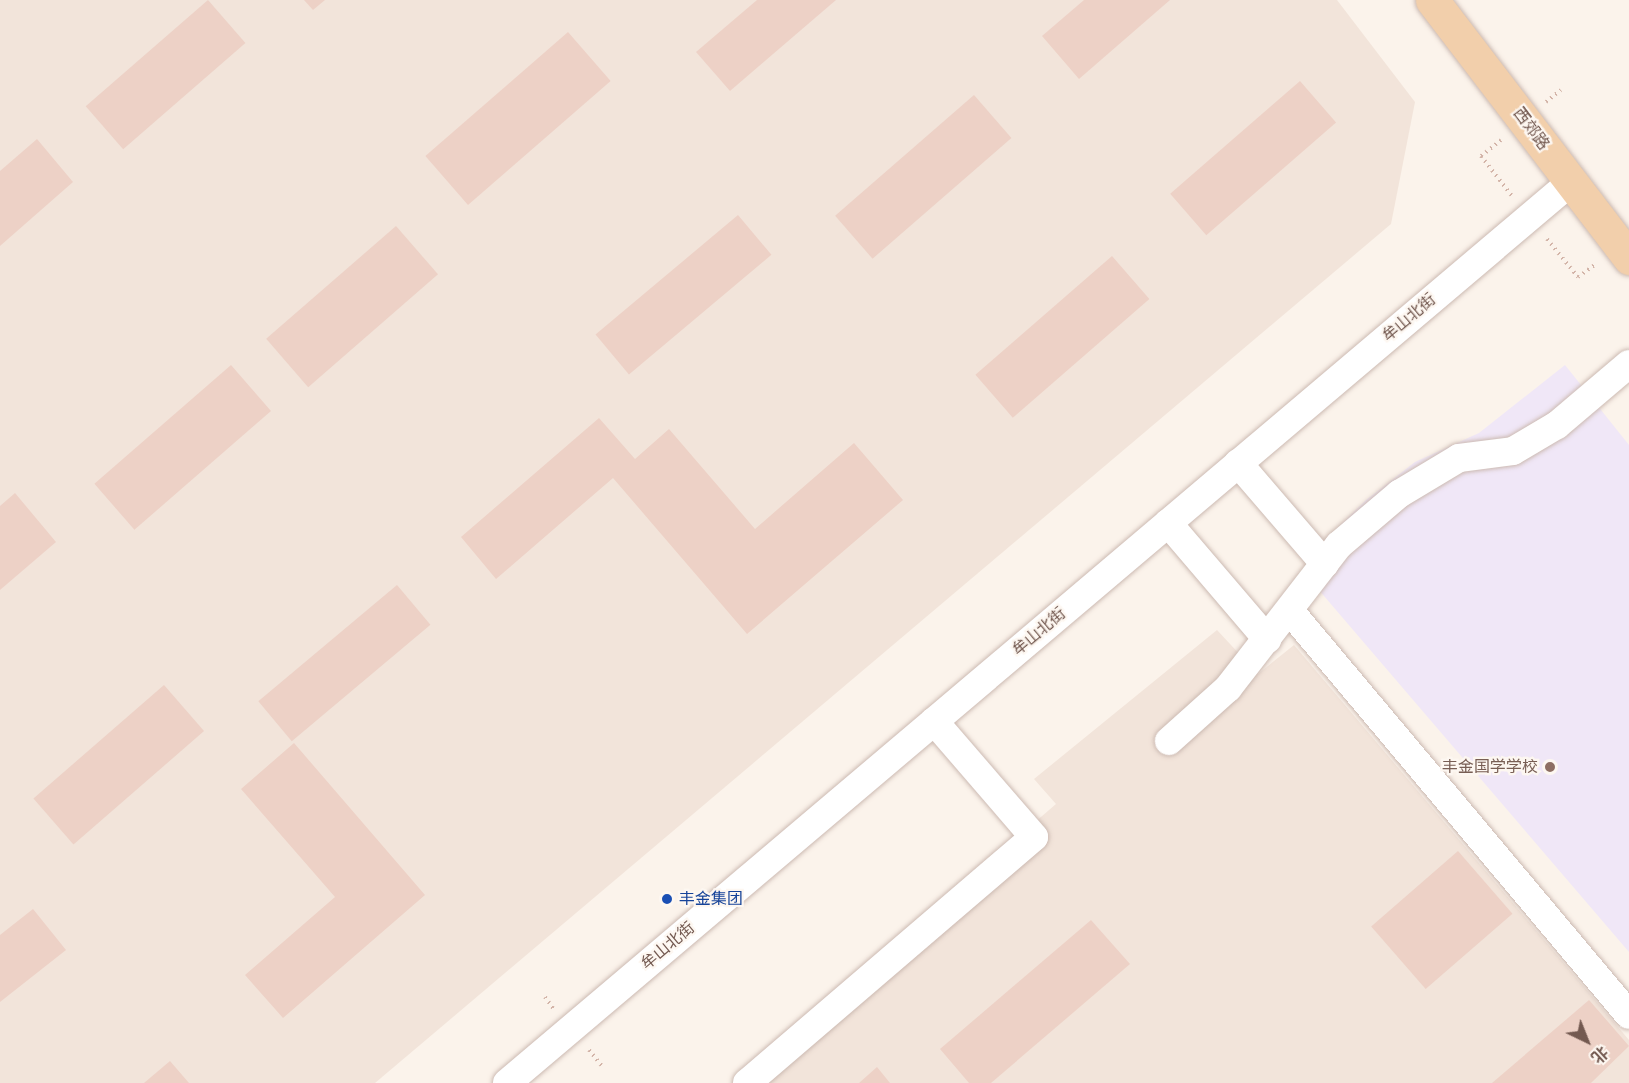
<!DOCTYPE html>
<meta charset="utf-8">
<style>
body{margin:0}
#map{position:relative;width:1629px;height:1083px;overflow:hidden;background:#fbf3eb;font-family:Arial,"Noto Sans SC",sans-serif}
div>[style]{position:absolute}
.residential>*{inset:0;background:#f2e4da}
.education>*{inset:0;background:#f0e7f7}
.building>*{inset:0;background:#edd1c6;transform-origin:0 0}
.path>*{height:4px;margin-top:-2px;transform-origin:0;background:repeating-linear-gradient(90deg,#d3b4a8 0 1.5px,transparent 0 6px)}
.roads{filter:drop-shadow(0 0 2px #ccbab2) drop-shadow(0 0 2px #ccbab2)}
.minor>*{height:28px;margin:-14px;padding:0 14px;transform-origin:14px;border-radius:14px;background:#fff}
.major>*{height:33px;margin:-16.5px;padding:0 16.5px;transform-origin:16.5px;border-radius:16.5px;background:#f2cfab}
.dots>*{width:16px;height:16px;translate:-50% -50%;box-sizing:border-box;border:3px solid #fdf7f1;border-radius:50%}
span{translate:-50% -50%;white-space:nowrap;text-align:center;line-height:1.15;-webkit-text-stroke:4.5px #fdf7f1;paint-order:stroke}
.street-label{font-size:16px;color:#735950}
.education-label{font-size:16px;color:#785e54}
.right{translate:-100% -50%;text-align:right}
.transit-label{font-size:16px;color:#164399}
.left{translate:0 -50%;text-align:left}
.north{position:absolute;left:1557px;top:1011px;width:60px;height:60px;-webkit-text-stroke:4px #fdf7f1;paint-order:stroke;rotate:137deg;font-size:16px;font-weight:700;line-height:24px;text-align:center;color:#735950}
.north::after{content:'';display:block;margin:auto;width:21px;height:27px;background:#735950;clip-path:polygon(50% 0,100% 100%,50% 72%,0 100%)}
</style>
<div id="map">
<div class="residential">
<i style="clip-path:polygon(0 0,1337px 0,1415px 102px,1391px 224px,375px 1083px,0 1083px)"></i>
<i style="clip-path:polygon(1217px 630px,1258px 674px,1294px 645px,1629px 1040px,1629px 1083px,733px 1083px,1056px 804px,1034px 779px)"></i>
</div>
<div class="education">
<i style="clip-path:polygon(1565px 365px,1629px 445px,1629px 952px,1312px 582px,1335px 530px,1366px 500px,1415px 462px,1479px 433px)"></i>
</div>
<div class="building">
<i style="left:208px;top:0;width:57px;height:162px;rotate:49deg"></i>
<i style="clip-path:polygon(304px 0,325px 0,313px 10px)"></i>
<i style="clip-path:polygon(757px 0,836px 0,730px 91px,696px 52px)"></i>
<i style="clip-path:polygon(1084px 0,1170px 0,1079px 79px,1042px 36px)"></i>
<i style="left:568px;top:32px;width:65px;height:189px;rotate:49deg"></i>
<i style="left:1300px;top:81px;width:55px;height:172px;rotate:49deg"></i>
<i style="left:974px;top:95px;width:57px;height:184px;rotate:49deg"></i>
<i style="clip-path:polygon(37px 139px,73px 182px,0 246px,0 171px)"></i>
<i style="left:738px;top:215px;width:52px;height:186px;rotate:50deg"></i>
<i style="left:396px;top:226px;width:64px;height:172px;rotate:49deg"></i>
<i style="left:1112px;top:256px;width:57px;height:181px;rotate:49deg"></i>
<i style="left:231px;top:365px;width:61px;height:181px;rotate:49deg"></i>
<i style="clip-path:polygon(599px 418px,635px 459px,669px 429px,755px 529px,854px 443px,903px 500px,747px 634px,613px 478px,496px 579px,461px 537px)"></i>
<i style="clip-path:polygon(15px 493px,56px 542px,0 590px,0 506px)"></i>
<i style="left:397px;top:585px;width:52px;height:181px;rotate:50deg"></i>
<i style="left:164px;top:685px;width:61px;height:173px;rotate:49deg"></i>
<i style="clip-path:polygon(294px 743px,425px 895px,283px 1018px,245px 975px,335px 897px,241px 789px)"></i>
<i style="left:1458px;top:851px;width:83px;height:115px;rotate:49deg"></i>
<i style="clip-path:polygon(33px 909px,66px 950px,0 1002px,0 935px)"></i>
<i style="clip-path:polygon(1091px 920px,1130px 964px,991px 1083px,969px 1083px,940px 1049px)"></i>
<i style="clip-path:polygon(1589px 1000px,1629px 1046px,1591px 1083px,1492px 1083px)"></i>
<i style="clip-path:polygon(170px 1061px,189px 1083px,144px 1083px)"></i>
<i style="clip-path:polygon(877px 1067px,890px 1083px,859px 1083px)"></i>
</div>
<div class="path">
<i style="left:1546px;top:102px;width:19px;rotate:-39deg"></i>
<i style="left:1501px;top:140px;width:26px;rotate:141deg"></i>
<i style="left:1481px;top:156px;width:51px;rotate:52.2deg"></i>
<i style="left:1547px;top:239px;width:49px;rotate:50.8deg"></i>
<i style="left:1578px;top:277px;width:22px;rotate:-36deg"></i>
<i style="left:545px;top:997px;width:14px;rotate:54deg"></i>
<i style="left:589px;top:1050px;width:21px;rotate:51deg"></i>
</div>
<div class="roads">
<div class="minor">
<i style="left:1238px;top:463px;width:133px;rotate:49.3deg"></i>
<i style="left:1168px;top:523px;width:153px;rotate:49.5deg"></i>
<i style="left:1290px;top:611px;width:527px;rotate:50deg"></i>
<i style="left:1169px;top:741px;width:79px;rotate:-41.9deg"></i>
<i style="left:1228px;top:688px;width:181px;rotate:-52.2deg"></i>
<i style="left:1339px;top:545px;width:79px;rotate:-40.4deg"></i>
<i style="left:1399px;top:494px;width:70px;rotate:-31deg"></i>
<i style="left:1459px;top:458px;width:54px;rotate:-7.4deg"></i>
<i style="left:1513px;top:451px;width:51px;rotate:-30.6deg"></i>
<i style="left:1557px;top:425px;width:94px;rotate:-40.3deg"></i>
<i style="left:507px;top:1083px;width:1394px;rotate:-40.26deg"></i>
<i style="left:747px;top:1083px;width:378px;rotate:-40.6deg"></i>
<i style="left:1034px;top:837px;width:153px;rotate:-130.8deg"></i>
</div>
<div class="major">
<i style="left:1432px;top:0;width:325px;rotate:52.6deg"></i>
</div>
</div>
<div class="dots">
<i style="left:1550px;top:767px;background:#8d6e63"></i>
<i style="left:667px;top:899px;background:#1a4fb4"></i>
</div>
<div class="street-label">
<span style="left:1531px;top:129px;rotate:53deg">西郊路</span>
<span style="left:1409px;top:318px;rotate:-40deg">牟山北街</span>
<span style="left:1039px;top:632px;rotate:-40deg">牟山北街</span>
<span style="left:668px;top:946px;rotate:-40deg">牟山北街</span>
</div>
<div class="education-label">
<span class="right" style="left:1538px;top:767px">丰金国学学校</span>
</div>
<div class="transit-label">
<span class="left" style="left:679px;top:899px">丰金集团</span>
</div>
<div class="north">北</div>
</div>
